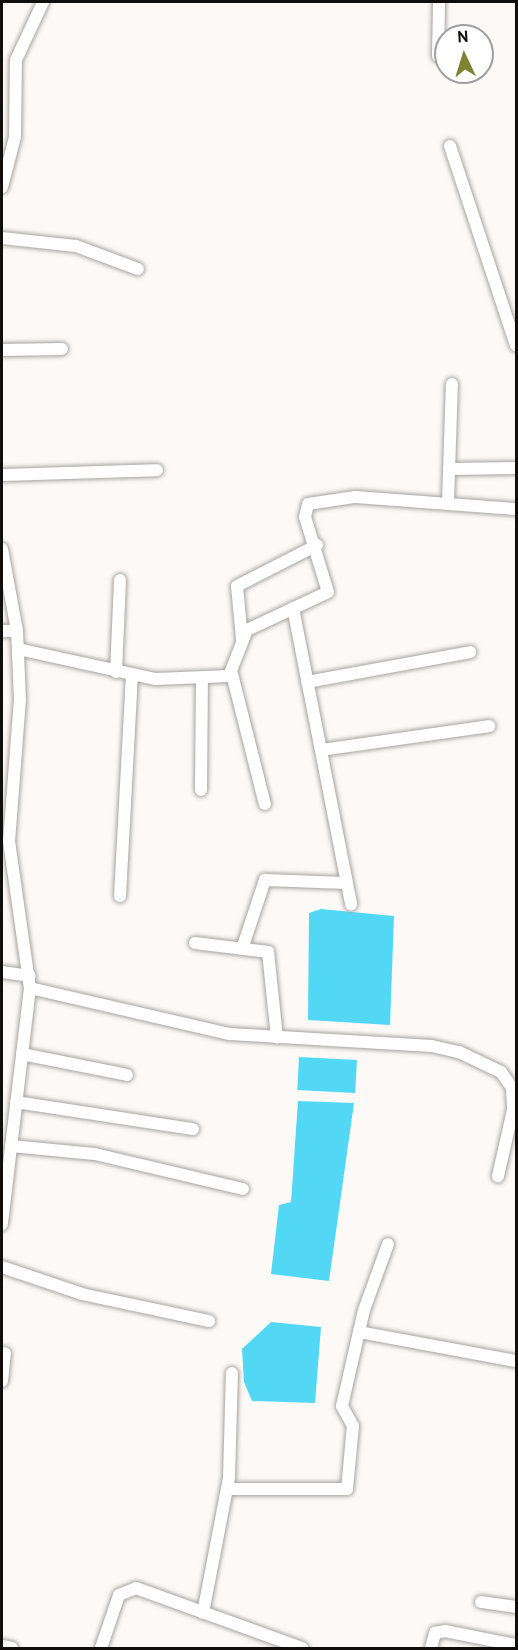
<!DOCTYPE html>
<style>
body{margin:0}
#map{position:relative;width:518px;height:1650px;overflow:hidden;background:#fcf9f6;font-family:Overpass,sans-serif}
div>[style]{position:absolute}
.water>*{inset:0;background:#52d8f5;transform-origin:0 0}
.roads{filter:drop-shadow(0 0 2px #a7a4a1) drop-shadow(0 0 2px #a7a4a1)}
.minor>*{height:12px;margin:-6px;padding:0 6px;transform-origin:6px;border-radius:6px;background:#fff}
span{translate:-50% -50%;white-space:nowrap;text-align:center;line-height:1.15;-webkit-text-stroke:6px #fff;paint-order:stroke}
.frame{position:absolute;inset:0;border:3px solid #100f0e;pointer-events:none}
.north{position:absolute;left:434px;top:24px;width:60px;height:60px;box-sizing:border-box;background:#fff;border:2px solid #9f9f9f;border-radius:50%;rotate:356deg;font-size:16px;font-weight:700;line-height:24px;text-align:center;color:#100f0e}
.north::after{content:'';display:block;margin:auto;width:21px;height:27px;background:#7c8430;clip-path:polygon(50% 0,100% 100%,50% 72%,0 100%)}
</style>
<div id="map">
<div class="water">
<i style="clip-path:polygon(321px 909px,394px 916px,390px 1025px,308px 1020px,309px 913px)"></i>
<i style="left:299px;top:1057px;width:58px;height:33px;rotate:3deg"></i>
<i style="clip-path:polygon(298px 1101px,354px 1103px,329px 1281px,271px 1274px,279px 1205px,291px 1202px)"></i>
<i style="clip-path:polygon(271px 1322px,321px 1327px,315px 1403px,252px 1401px,244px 1382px,242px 1349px)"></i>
</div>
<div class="roads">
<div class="minor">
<i style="left:438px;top:56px;width:54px;rotate:-88.9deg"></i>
<i style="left:450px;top:146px;width:210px;rotate:71.7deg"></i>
<i style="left:2px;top:187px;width:52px;rotate:-75.4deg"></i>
<i style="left:15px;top:137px;width:77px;rotate:-89.3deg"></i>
<i style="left:16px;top:60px;width:64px;rotate:-65deg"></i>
<i style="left:2px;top:238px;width:74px;rotate:6.2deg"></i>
<i style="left:76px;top:246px;width:66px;rotate:20.4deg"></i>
<i style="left:2px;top:350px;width:60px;rotate:-1deg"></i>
<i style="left:449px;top:469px;width:67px;rotate:-0.9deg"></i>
<i style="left:2px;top:475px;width:155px;rotate:-1.8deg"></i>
<i style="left:448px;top:502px;width:118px;rotate:-88.1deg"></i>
<i style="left:2px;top:549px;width:83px;rotate:79.6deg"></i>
<i style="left:17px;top:631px;width:68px;rotate:87.5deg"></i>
<i style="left:20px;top:699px;width:142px;rotate:94.4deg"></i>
<i style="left:9px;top:841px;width:148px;rotate:81.9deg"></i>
<i style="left:30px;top:988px;width:238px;rotate:96.8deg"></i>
<i style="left:293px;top:608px;width:302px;rotate:78.9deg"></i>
<i style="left:2px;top:631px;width:15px"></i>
<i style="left:242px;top:639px;width:53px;rotate:-95.4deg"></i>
<i style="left:237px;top:586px;width:90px;rotate:-27.1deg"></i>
<i style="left:18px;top:649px;width:141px;rotate:12.3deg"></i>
<i style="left:156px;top:679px;width:73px;rotate:-2.4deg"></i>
<i style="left:229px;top:676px;width:49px;rotate:-68.6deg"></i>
<i style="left:247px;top:630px;width:89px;rotate:-25.1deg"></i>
<i style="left:328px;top:592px;width:78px;rotate:-107deg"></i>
<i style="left:305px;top:517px;width:13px;rotate:-77deg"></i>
<i style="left:308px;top:504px;width:48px;rotate:-8.5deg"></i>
<i style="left:355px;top:497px;width:161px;rotate:4.3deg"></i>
<i style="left:116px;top:672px;width:92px;rotate:-87.5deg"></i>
<i style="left:232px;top:674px;width:134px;rotate:75.8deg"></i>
<i style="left:307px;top:682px;width:166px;rotate:-10.4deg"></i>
<i style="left:321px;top:750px;width:170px;rotate:-8.1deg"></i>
<i style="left:201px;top:790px;width:110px;rotate:-89.5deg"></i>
<i style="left:120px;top:896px;width:220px;rotate:-86.9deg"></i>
<i style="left:195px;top:943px;width:74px;rotate:7deg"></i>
<i style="left:268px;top:952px;width:86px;rotate:84deg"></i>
<i style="left:242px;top:949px;width:73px;rotate:-71.6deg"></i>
<i style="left:265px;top:880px;width:81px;rotate:2.1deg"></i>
<i style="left:2px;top:972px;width:28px;rotate:8deg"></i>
<i style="left:30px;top:988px;width:205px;rotate:13deg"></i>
<i style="left:230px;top:1034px;width:202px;rotate:3.4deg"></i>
<i style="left:432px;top:1046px;width:28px;rotate:13deg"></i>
<i style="left:459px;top:1052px;width:47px;rotate:25.5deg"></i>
<i style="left:501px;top:1072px;width:19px;rotate:55deg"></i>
<i style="left:512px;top:1088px;width:22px;rotate:87deg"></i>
<i style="left:513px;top:1110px;width:68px;rotate:102.8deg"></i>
<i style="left:22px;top:1054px;width:107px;rotate:11.3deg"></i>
<i style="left:16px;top:1102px;width:179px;rotate:8.7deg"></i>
<i style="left:11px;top:1146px;width:84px;rotate:5.4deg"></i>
<i style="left:95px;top:1154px;width:152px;rotate:13.3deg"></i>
<i style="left:2px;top:1267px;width:84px;rotate:18.6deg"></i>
<i style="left:82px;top:1294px;width:130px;rotate:12deg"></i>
<i style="left:359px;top:1332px;width:160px;rotate:10.5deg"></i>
<i style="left:2px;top:1381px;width:28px;rotate:-84deg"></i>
<i style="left:227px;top:1489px;width:120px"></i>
<i style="left:347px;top:1489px;width:63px;rotate:-84.6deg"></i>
<i style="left:353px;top:1426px;width:23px;rotate:-119deg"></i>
<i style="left:342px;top:1406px;width:98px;rotate:-77.1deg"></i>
<i style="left:364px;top:1310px;width:70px;rotate:-70deg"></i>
<i style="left:481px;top:1602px;width:35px;rotate:8deg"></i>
<i style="left:203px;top:1613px;width:137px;rotate:-79.1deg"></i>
<i style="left:229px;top:1478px;width:105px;rotate:-88.4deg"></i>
<i style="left:2px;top:1646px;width:10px;rotate:11deg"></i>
<i style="left:101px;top:1648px;width:56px;rotate:-71.2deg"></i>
<i style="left:119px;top:1595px;width:18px;rotate:-22deg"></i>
<i style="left:136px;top:1588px;width:177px;rotate:19.9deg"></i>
<i style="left:431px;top:1648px;width:16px;rotate:-75deg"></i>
<i style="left:435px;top:1633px;width:10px;rotate:-11deg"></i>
<i style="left:445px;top:1631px;width:72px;rotate:11.2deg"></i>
</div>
</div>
<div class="frame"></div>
<div class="north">N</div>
</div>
